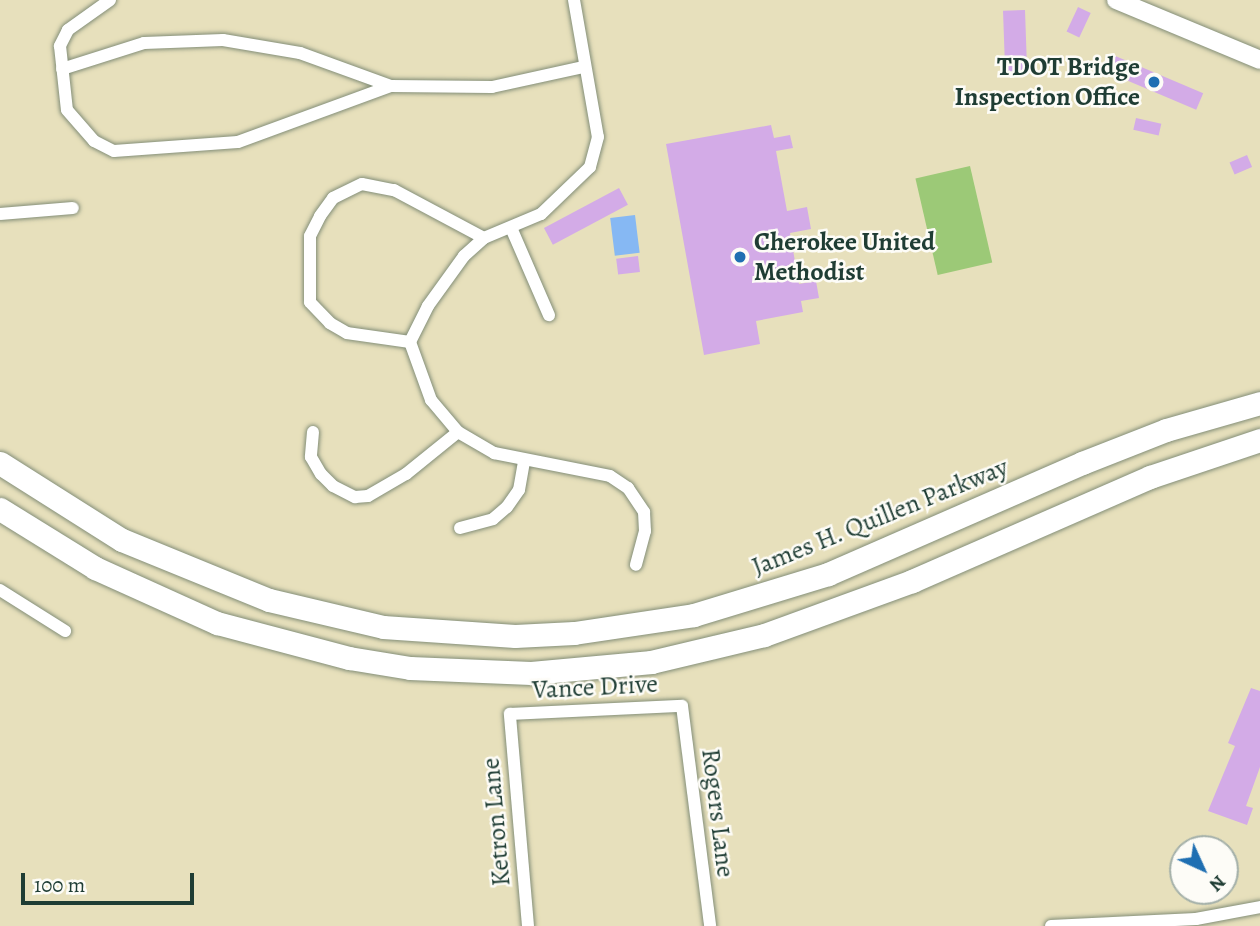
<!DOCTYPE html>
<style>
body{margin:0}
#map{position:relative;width:1260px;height:926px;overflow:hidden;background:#e7e0bc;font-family:Alegreya,serif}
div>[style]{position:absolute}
.green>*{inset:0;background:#9cc977;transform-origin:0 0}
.water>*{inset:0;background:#86b8f3;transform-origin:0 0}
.building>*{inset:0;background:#d3abe7;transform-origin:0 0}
.roads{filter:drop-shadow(0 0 2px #838e78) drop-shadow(0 0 2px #838e78)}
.street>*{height:12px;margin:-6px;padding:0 6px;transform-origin:6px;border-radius:6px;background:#fff}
.secondary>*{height:18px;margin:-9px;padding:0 9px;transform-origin:9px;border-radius:9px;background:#fff}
.highway>*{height:23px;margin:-11.5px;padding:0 11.5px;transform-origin:11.5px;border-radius:11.5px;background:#fff}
.dots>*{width:19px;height:19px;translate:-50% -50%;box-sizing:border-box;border:4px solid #fdfcf7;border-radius:50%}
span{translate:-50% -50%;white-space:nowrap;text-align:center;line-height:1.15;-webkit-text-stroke:5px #fdfcf7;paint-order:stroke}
.poi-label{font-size:26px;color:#1f3d34;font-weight:700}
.right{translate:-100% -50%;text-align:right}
.left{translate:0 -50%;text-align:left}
.street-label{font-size:26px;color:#1f3d34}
.north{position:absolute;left:1169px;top:835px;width:70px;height:70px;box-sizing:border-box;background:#fdfcf7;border:2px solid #a4b0a9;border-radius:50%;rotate:135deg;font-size:19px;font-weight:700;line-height:28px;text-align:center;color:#1f3d34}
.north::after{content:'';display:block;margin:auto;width:24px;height:32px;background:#1f6fb2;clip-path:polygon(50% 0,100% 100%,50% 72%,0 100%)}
.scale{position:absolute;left:21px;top:873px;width:173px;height:32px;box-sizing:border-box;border:4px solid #1f3d34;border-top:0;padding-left:9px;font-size:21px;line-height:24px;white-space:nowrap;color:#1f3d34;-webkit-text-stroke:5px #fdfcf7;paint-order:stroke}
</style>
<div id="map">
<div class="green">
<i style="left:970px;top:166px;width:99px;height:56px;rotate:77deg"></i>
</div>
<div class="water">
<i style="left:635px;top:215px;width:38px;height:25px;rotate:83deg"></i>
</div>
<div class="building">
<i style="left:1078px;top:7px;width:14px;height:27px;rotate:25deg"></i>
<i style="left:1025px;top:10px;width:64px;height:22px;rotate:88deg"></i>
<i style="left:1113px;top:55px;width:98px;height:18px;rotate:23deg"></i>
<i style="left:1136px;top:118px;width:26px;height:12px;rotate:13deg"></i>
<i style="clip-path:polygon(771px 125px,774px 138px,790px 135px,793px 148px,776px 151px,787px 211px,807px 207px,811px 229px,790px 233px,799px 284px,816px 281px,819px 298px,801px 301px,803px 312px,756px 321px,760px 344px,704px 355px,666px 144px)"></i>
<i style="left:1247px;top:155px;width:13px;height:19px;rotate:67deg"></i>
<i style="left:619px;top:188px;width:19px;height:85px;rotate:62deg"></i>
<i style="left:638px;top:256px;width:16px;height:22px;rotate:83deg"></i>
<i style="clip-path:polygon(1251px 688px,1260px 691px,1260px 767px,1246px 806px,1253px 808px,1247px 825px,1208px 811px,1235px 746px,1228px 743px)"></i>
</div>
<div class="roads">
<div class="street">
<i style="left:110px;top:0;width:52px;rotate:144.5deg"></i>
<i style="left:68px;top:30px;width:18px;rotate:117deg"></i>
<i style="left:60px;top:46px;width:64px;rotate:83.8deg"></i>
<i style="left:67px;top:110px;width:41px;rotate:48.9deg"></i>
<i style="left:94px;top:141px;width:22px;rotate:27deg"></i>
<i style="left:114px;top:151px;width:124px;rotate:-4.2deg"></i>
<i style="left:238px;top:142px;width:163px;rotate:-20.1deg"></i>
<i style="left:391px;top:86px;width:101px;rotate:0.6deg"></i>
<i style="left:492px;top:87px;width:94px;rotate:-12.3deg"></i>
<i style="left:574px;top:0;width:139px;rotate:80.1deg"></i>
<i style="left:598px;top:137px;width:31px;rotate:105deg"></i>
<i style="left:590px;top:167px;width:68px;rotate:136.2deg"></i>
<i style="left:541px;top:214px;width:62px;rotate:157.2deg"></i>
<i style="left:484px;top:238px;width:27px;rotate:138deg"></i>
<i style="left:464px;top:256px;width:62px;rotate:125.8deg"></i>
<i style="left:428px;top:306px;width:40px;rotate:116.6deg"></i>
<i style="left:410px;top:342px;width:62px;rotate:70.1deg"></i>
<i style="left:431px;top:400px;width:42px;rotate:49.8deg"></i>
<i style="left:458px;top:432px;width:42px;rotate:30.3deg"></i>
<i style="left:494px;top:453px;width:118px;rotate:11.2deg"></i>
<i style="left:610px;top:476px;width:22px;rotate:34deg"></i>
<i style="left:628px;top:488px;width:29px;rotate:56deg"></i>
<i style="left:644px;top:512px;width:19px;rotate:87deg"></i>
<i style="left:645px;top:531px;width:35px;rotate:105deg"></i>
<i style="left:62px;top:69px;width:86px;rotate:-17.6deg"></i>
<i style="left:144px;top:43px;width:79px;rotate:-2.2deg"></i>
<i style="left:223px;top:40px;width:78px;rotate:9.6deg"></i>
<i style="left:300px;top:53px;width:97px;rotate:19.9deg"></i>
<i style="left:0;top:214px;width:73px;rotate:-4.7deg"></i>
<i style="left:512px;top:230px;width:93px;rotate:66.5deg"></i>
<i style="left:410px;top:342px;width:64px;rotate:-171.9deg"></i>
<i style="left:347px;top:333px;width:20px;rotate:-150deg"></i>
<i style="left:330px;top:323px;width:29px;rotate:-134deg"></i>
<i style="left:310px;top:302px;width:66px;rotate:-90deg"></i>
<i style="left:310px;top:236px;width:22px;rotate:-63deg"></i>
<i style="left:320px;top:216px;width:22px;rotate:-54deg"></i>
<i style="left:333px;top:198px;width:32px;rotate:-26deg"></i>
<i style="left:362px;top:184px;width:33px;rotate:11deg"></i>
<i style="left:394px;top:190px;width:102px;rotate:28.1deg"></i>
<i style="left:313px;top:432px;width:25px;rotate:95deg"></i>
<i style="left:311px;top:457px;width:20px;rotate:60deg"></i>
<i style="left:321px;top:474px;width:17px;rotate:45deg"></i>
<i style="left:333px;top:486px;width:25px;rotate:27deg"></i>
<i style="left:355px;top:497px;width:13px;rotate:-4deg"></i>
<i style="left:368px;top:496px;width:44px;rotate:-30.1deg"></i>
<i style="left:406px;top:474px;width:67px;rotate:-38.9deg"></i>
<i style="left:460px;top:528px;width:34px;rotate:-15deg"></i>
<i style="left:493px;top:519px;width:18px;rotate:-41deg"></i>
<i style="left:507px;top:507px;width:21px;rotate:-55deg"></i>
<i style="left:519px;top:490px;width:29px;rotate:-80deg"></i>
<i style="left:0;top:590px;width:77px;rotate:32.2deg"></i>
<i style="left:528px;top:926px;width:213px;rotate:-94.9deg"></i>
<i style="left:510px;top:714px;width:172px;rotate:-2.7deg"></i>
<i style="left:682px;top:706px;width:222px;rotate:82.7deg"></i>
<i style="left:1051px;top:926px;width:145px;rotate:-2.8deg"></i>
<i style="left:1196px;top:919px;width:65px;rotate:-10.6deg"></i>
</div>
<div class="secondary">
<i style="left:1116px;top:0;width:156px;rotate:22.6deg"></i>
</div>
<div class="highway">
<i style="left:0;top:463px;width:144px;rotate:32.3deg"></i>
<i style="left:122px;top:540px;width:159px;rotate:22.2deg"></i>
<i style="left:269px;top:600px;width:117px;rotate:13.3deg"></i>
<i style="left:383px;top:627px;width:132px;rotate:3.9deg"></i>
<i style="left:515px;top:636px;width:59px;rotate:-2.9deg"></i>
<i style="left:574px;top:633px;width:121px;rotate:-8.5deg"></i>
<i style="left:694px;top:615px;width:140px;rotate:-17deg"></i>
<i style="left:828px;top:574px;width:277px;rotate:-23.6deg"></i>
<i style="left:1082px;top:463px;width:90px;rotate:-21.4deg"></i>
<i style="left:1166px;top:430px;width:98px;rotate:-16deg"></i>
<i style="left:0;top:509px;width:112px;rotate:31.8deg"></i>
<i style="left:95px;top:568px;width:134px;rotate:24.3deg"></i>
<i style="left:217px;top:623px;width:137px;rotate:14.9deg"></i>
<i style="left:349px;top:658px;width:62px;rotate:9.3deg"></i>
<i style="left:410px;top:668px;width:121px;rotate:2.4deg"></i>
<i style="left:531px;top:673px;width:121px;rotate:-5.2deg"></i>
<i style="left:651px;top:662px;width:116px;rotate:-13.4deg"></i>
<i style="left:764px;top:635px;width:158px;rotate:-20deg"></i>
<i style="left:912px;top:581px;width:260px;rotate:-23.6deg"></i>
<i style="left:1150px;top:477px;width:116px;rotate:-18.6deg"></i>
</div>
</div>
<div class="dots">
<i style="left:1154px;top:82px;background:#1f6fb2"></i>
<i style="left:740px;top:257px;background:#1f6fb2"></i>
</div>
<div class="poi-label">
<span class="right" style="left:1140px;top:82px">TDOT Bridge<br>Inspection Office</span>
<span class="left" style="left:754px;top:257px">Cherokee United<br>Methodist</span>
</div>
<div class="street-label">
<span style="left:880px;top:517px;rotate:-22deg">James H. Quillen Parkway</span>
<span style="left:595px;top:687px;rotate:-3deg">Vance Drive</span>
<span style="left:718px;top:813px;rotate:83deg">Rogers Lane</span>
<span style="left:496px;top:822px;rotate:-95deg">Ketron Lane</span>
</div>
<div class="north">N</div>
<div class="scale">100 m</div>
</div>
